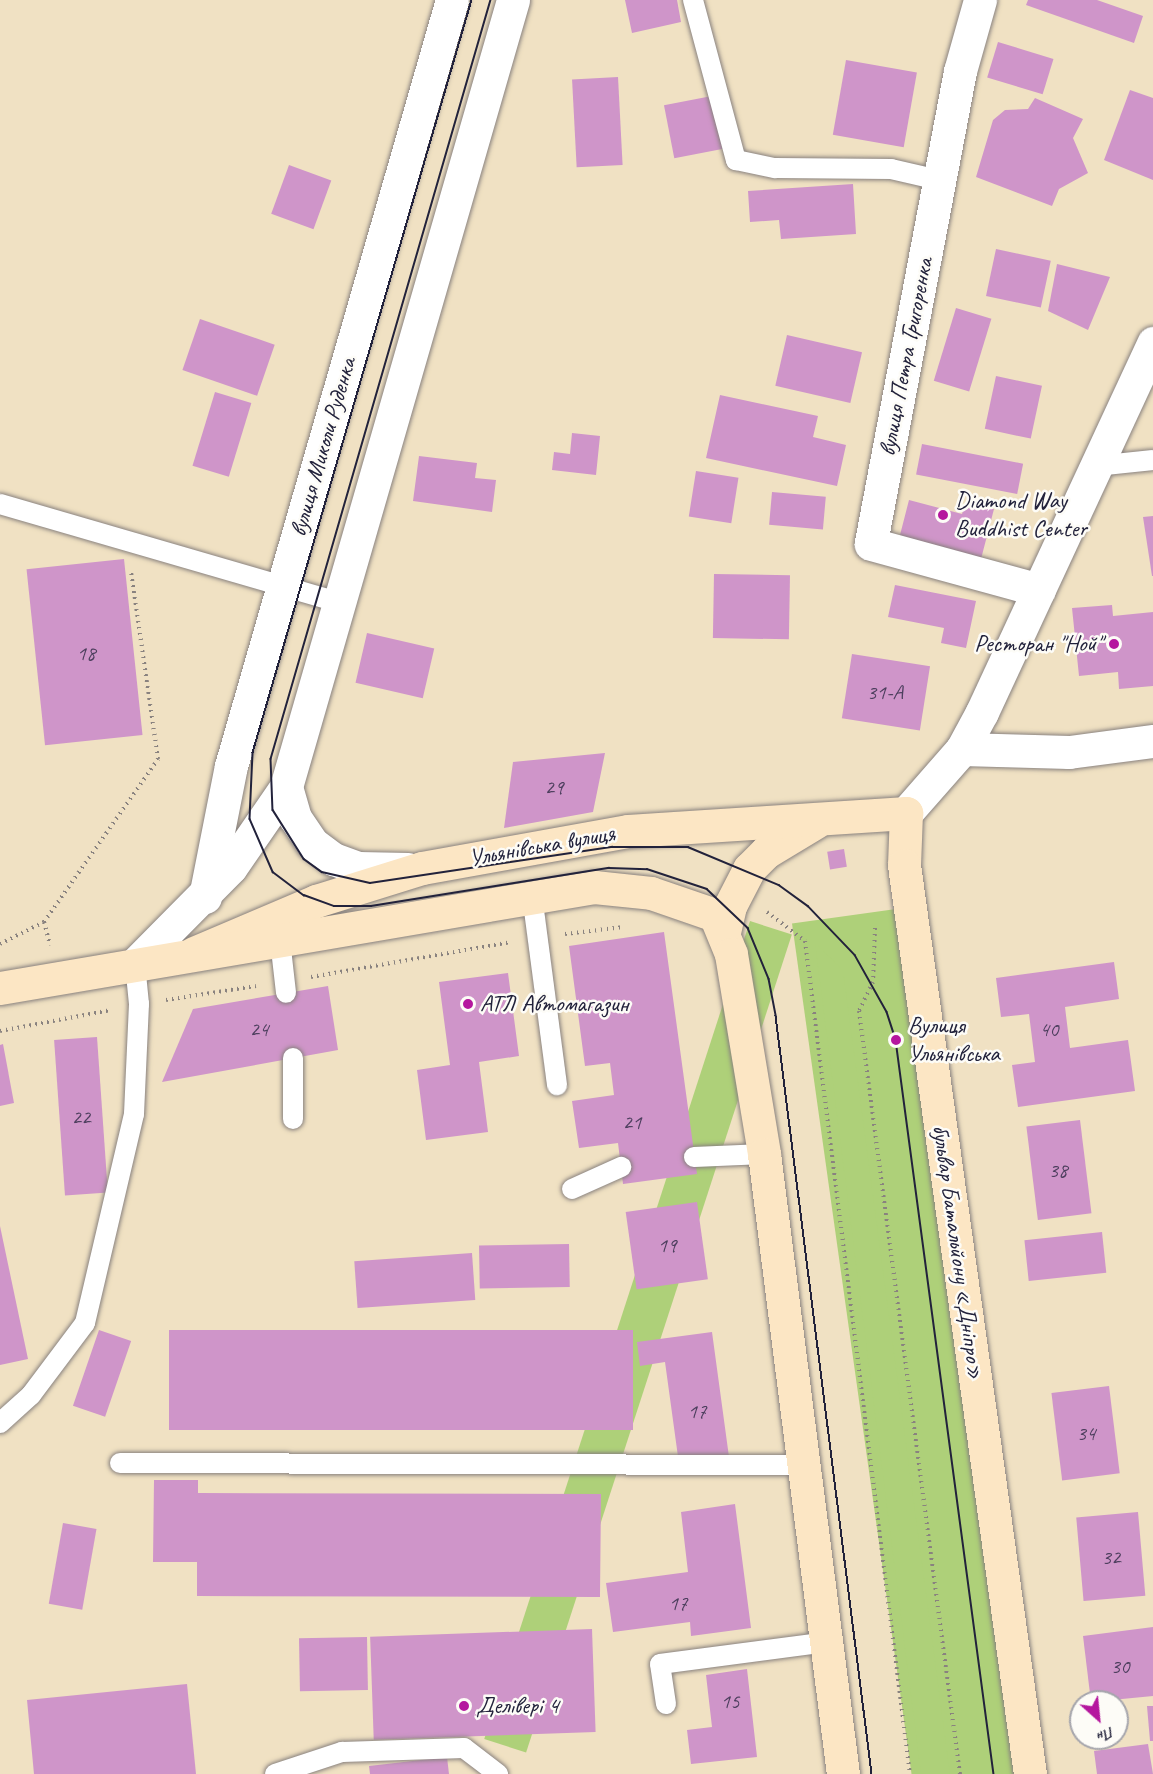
<!DOCTYPE html>
<meta charset="utf-8">
<style>
body{margin:0}
#map{position:relative;width:1153px;height:1774px;overflow:hidden;background:#f0e1c3;font-family:Caveat,sans-serif}
div>[style]{position:absolute}
.green>*{inset:0;background:#aed079;transform-origin:0 0}
.building>*{inset:0;background:#cf95c9;transform-origin:0 0}
.path>*{height:4px;margin-top:-2px;transform-origin:0;background:repeating-linear-gradient(90deg,#89827f 0 1.5px,transparent 0 6px)}
.roads{filter:drop-shadow(0 0 2px #89827f) drop-shadow(0 0 2px #89827f)}
.lane>*{height:20px;margin:-10px;padding:0 10px;transform-origin:10px;border-radius:10px;background:#fff}
.street>*{height:33px;margin:-16.5px;padding:0 16.5px;transform-origin:16.5px;border-radius:16.5px;background:#fff}
.secondary>*{height:33px;margin:-16.5px;padding:0 16.5px;transform-origin:16.5px;border-radius:16.5px;background:#fce6c4}
.tram>*{height:1.5px;margin:-0.75px;padding:0 0.75px;transform-origin:0.75px;border-radius:0.75px;background:#22223b}
.dots>*{width:16px;height:16px;translate:-50% -50%;box-sizing:border-box;border:3px solid #fdfcf7;border-radius:50%}
span{translate:-50% -50%;white-space:nowrap;text-align:center;line-height:1.15;-webkit-text-stroke:5px #fdfcf7;paint-order:stroke}
.number-label{font-size:21px;color:#4d3f5e}
.number-label span{-webkit-text-stroke-width:0}
.street-label{font-size:24px;color:#22223b}
.poi-label{font-size:24px;color:#22223b}
.left{translate:0 -50%;text-align:left}
.right{translate:-100% -50%;text-align:right}
.north{position:absolute;left:1069px;top:1690px;width:60px;height:60px;box-sizing:border-box;background:#fdfcf7;border:2px solid #a5a5ac;border-radius:50%;rotate:153deg;font-size:16px;font-weight:700;line-height:24px;text-align:center;color:#22223b}
.north::after{content:'';display:block;margin:auto;width:21px;height:27px;background:#b5179e;clip-path:polygon(50% 0,100% 100%,50% 72%,0 100%)}
</style>
<div id="map">
<div class="green">
<i style="left:896px;top:909px;width:873px;height:105px;rotate:82deg"></i>
<i style="left:750px;top:921px;width:44px;height:860px;rotate:18deg"></i>
<i style="clip-path:polygon(815px 943px,843px 970px,950px 1774px,921px 1774px)"></i>
</div>
<div class="building">
<i style="clip-path:polygon(625px 0,677px 0,681px 22px,632px 33px)"></i>
<i style="clip-path:polygon(1028px 0,1097px 0,1143px 16px,1134px 43px,1026px 5px)"></i>
<i style="left:998px;top:42px;width:58px;height:37px;rotate:17deg"></i>
<i style="left:846px;top:60px;width:72px;height:76px;rotate:10deg"></i>
<i style="left:618px;top:77px;width:88px;height:46px;rotate:87deg"></i>
<i style="clip-path:polygon(1130px 90px,1153px 98px,1153px 180px,1104px 160px)"></i>
<i style="left:717px;top:95px;width:54px;height:54px;rotate:79deg"></i>
<i style="clip-path:polygon(1035px 98px,1083px 119px,1073px 138px,1088px 173px,1059px 189px,1052px 206px,976px 177px,993px 120px,1005px 110px,1028px 109px)"></i>
<i style="left:289px;top:165px;width:45px;height:52px;rotate:20deg"></i>
<i style="clip-path:polygon(853px 184px,856px 234px,781px 239px,779px 220px,750px 222px,748px 191px)"></i>
<i style="left:996px;top:249px;width:56px;height:48px;rotate:12deg"></i>
<i style="clip-path:polygon(1057px 264px,1110px 277px,1088px 330px,1048px 311px)"></i>
<i style="left:956px;top:308px;width:37px;height:76px;rotate:17deg"></i>
<i style="left:200px;top:319px;width:79px;height:54px;rotate:19deg"></i>
<i style="left:787px;top:335px;width:77px;height:52px;rotate:13deg"></i>
<i style="left:996px;top:376px;width:47px;height:54px;rotate:12deg"></i>
<i style="left:215px;top:392px;width:38px;height:77px;rotate:17deg"></i>
<i style="clip-path:polygon(720px 395px,818px 416px,813px 437px,846px 445px,837px 486px,706px 458px)"></i>
<i style="clip-path:polygon(572px 433px,600px 436px,596px 475px,552px 470px,554px 452px,570px 454px)"></i>
<i style="left:922px;top:444px;width:103px;height:31px;rotate:11deg"></i>
<i style="clip-path:polygon(419px 456px,477px 463px,475px 478px,496px 480px,492px 512px,413px 501px)"></i>
<i style="left:696px;top:471px;width:43px;height:46px;rotate:9deg"></i>
<i style="left:772px;top:492px;width:54px;height:33px;rotate:5deg"></i>
<i style="clip-path:polygon(909px 500px,962px 514px,966px 502px,994px 509px,981px 559px,899px 539px)"></i>
<i style="clip-path:polygon(1153px 516px,1153px 576px,1152px 576px,1143px 517px)"></i>
<i style="left:124px;top:559px;width:177px;height:98px;rotate:84deg"></i>
<i style="left:714px;top:574px;width:76px;height:64px;rotate:1deg"></i>
<i style="clip-path:polygon(895px 585px,976px 601px,966px 648px,941px 643px,944px 628px,888px 617px)"></i>
<i style="clip-path:polygon(1112px 605px,1113px 616px,1153px 612px,1153px 686px,1119px 689px,1118px 672px,1079px 676px,1072px 608px)"></i>
<i style="left:367px;top:633px;width:69px;height:51px;rotate:13deg"></i>
<i style="left:852px;top:654px;width:79px;height:65px;rotate:9deg"></i>
<i style="clip-path:polygon(605px 753px,593px 812px,504px 828px,513px 762px)"></i>
<i style="left:844px;top:849px;width:18px;height:17px;rotate:81deg"></i>
<i style="clip-path:polygon(664px 932px,697px 1174px,623px 1184px,618px 1143px,579px 1148px,572px 1101px,614px 1095px,610px 1063px,585px 1066px,569px 946px)"></i>
<i style="clip-path:polygon(1114px 962px,1119px 999px,1065px 1007px,1070px 1048px,1128px 1040px,1135px 1091px,1018px 1107px,1012px 1065px,1035px 1062px,1029px 1014px,1001px 1017px,996px 978px)"></i>
<i style="clip-path:polygon(508px 973px,519px 1056px,479px 1062px,488px 1132px,426px 1140px,417px 1070px,450px 1065px,439px 982px)"></i>
<i style="clip-path:polygon(328px 986px,338px 1050px,162px 1082px,193px 1009px)"></i>
<i style="left:97px;top:1037px;width:156px;height:43px;rotate:86deg"></i>
<i style="clip-path:polygon(3px 1044px,14px 1103px,0 1106px,0 1045px)"></i>
<i style="left:1080px;top:1120px;width:94px;height:54px;rotate:83deg"></i>
<i style="left:697px;top:1202px;width:78px;height:72px;rotate:82deg"></i>
<i style="clip-path:polygon(0 1226px,28px 1359px,0 1365px)"></i>
<i style="left:1102px;top:1232px;width:41px;height:78px;rotate:84deg"></i>
<i style="left:569px;top:1244px;width:43px;height:90px;rotate:89deg"></i>
<i style="left:472px;top:1253px;width:47px;height:118px;rotate:86deg"></i>
<i style="left:99px;top:1330px;width:34px;height:80px;rotate:19deg"></i>
<i style="left:633px;top:1330px;width:100px;height:464px;rotate:90deg"></i>
<i style="clip-path:polygon(712px 1332px,729px 1457px,679px 1464px,665px 1362px,640px 1366px,637px 1342px)"></i>
<i style="left:1109px;top:1386px;width:88px;height:58px;rotate:83deg"></i>
<i style="clip-path:polygon(154px 1480px,198px 1480px,198px 1493px,601px 1494px,600px 1597px,197px 1596px,197px 1562px,153px 1562px)"></i>
<i style="clip-path:polygon(735px 1504px,751px 1628px,691px 1636px,690px 1622px,613px 1632px,606px 1583px,688px 1572px,681px 1512px)"></i>
<i style="left:1138px;top:1512px;width:84px;height:62px;rotate:85deg"></i>
<i style="left:63px;top:1523px;width:34px;height:82px;rotate:10deg"></i>
<i style="clip-path:polygon(1153px 1627px,1153px 1696px,1091px 1702px,1083px 1636px)"></i>
<i style="left:592px;top:1629px;width:103px;height:222px;rotate:88deg"></i>
<i style="left:367px;top:1637px;width:53px;height:68px;rotate:89deg"></i>
<i style="clip-path:polygon(747px 1669px,757px 1757px,691px 1764px,687px 1730px,712px 1727px,706px 1675px)"></i>
<i style="clip-path:polygon(187px 1684px,196px 1774px,34px 1774px,27px 1700px)"></i>
<i style="clip-path:polygon(1147px 1706px,1153px 1706px,1153px 1741px,1150px 1741px)"></i>
<i style="clip-path:polygon(1148px 1744px,1153px 1774px,1097px 1774px,1094px 1751px)"></i>
<i style="clip-path:polygon(447px 1757px,449px 1774px,370px 1774px,369px 1766px)"></i>
</div>
<div class="path">
<i style="left:767px;top:912px;width:48px;rotate:37.3deg"></i>
<i style="left:805px;top:941px;width:840px;rotate:82.82deg"></i>
<i style="left:44px;top:922px;width:24px;rotate:75deg"></i>
<i style="left:875px;top:928px;width:54px;rotate:92.1deg"></i>
<i style="left:873px;top:982px;width:32px;rotate:116deg"></i>
<i style="left:859px;top:1011px;width:770px;rotate:82.46deg"></i>
<i style="left:565px;top:934px;width:59px;rotate:-6.8deg"></i>
<i style="left:0;top:944px;width:49px;rotate:-26.6deg"></i>
<i style="left:44px;top:922px;width:199px;rotate:-55deg"></i>
<i style="left:158px;top:759px;width:189px;rotate:-98.2deg"></i>
<i style="left:311px;top:977px;width:203px;rotate:-9.9deg"></i>
<i style="left:166px;top:1000px;width:91px;rotate:-8.8deg"></i>
<i style="left:0;top:1031px;width:113px;rotate:-10.7deg"></i>
</div>
<div class="roads">
<div class="lane">
<i style="left:693px;top:0;width:166px;rotate:75deg"></i>
<i style="left:736px;top:160px;width:40px;rotate:12deg"></i>
<i style="left:775px;top:168px;width:116px;rotate:0.5deg"></i>
<i style="left:891px;top:169px;width:49px;rotate:12.9deg"></i>
<i style="left:1096px;top:466px;width:57px;rotate:-6deg"></i>
<i style="left:0;top:504px;width:351px;rotate:16.2deg"></i>
<i style="left:532px;top:895px;width:192px;rotate:82.5deg"></i>
<i style="left:280px;top:940px;width:53px;rotate:83.5deg"></i>
<i style="left:293px;top:1119px;width:61px;rotate:-90deg"></i>
<i style="left:694px;top:1157px;width:70px;rotate:-2.5deg"></i>
<i style="left:572px;top:1189px;width:54px;rotate:-24.2deg"></i>
<i style="left:0;top:1423px;width:42px;rotate:-42.1deg"></i>
<i style="left:31px;top:1395px;width:90px;rotate:-53.1deg"></i>
<i style="left:85px;top:1323px;width:215px;rotate:-76.8deg"></i>
<i style="left:134px;top:1114px;width:110px;rotate:-87.4deg"></i>
<i style="left:139px;top:1004px;width:40px;rotate:-95.7deg"></i>
<i style="left:120px;top:1463px;width:684px;rotate:0.17deg"></i>
<i style="left:666px;top:1704px;width:40px;rotate:-98.5deg"></i>
<i style="left:660px;top:1664px;width:168px;rotate:-7.5deg"></i>
<i style="left:275px;top:1774px;width:71px;rotate:-18.2deg"></i>
<i style="left:342px;top:1752px;width:122px;rotate:-1.9deg"></i>
<i style="left:464px;top:1748px;width:43px;rotate:37.4deg"></i>
</div>
<div class="street">
<i style="left:980px;top:0;width:74px;rotate:105.7deg"></i>
<i style="left:960px;top:71px;width:481px;rotate:100.7deg"></i>
<i style="left:871px;top:544px;width:174px;rotate:15.3deg"></i>
<i style="left:962px;top:749px;width:107px;rotate:1.6deg"></i>
<i style="left:1069px;top:752px;width:85px;rotate:-7.5deg"></i>
<i style="left:906px;top:813px;width:85px;rotate:-48.8deg"></i>
<i style="left:962px;top:749px;width:42px;rotate:-61.6deg"></i>
<i style="left:982px;top:712px;width:407px;rotate:-65.1deg"></i>
<i style="left:408px;top:869px;width:50px;rotate:-178.9deg"></i>
<i style="left:358px;top:868px;width:27px;rotate:-160deg"></i>
<i style="left:333px;top:859px;width:26px;rotate:-143deg"></i>
<i style="left:312px;top:843px;width:30px;rotate:-124deg"></i>
<i style="left:295px;top:818px;width:32px;rotate:-106deg"></i>
<i style="left:286px;top:787px;width:819px;rotate:-73.91deg"></i>
<i style="left:205px;top:897px;width:134px;rotate:-78.8deg"></i>
<i style="left:231px;top:766px;width:797px;rotate:-73.91deg"></i>
<i style="left:135px;top:964px;width:136px;rotate:-45.3deg"></i>
<i style="left:231px;top:867px;width:97px;rotate:-55.5deg"></i>
</div>
<div class="secondary">
<i style="left:724px;top:932px;width:27px;rotate:-77deg"></i>
<i style="left:730px;top:906px;width:42px;rotate:-62.8deg"></i>
<i style="left:749px;top:869px;width:24px;rotate:-45deg"></i>
<i style="left:766px;top:852px;width:58px;rotate:-31deg"></i>
<i style="left:194px;top:953px;width:133px;rotate:-23.1deg"></i>
<i style="left:316px;top:901px;width:111px;rotate:-17.3deg"></i>
<i style="left:422px;top:868px;width:209px;rotate:-10.2deg"></i>
<i style="left:628px;top:831px;width:279px;rotate:-3.7deg"></i>
<i style="left:906px;top:813px;width:52px;rotate:92.2deg"></i>
<i style="left:904px;top:865px;width:918px;rotate:82.11deg"></i>
<i style="left:0;top:988px;width:603px;rotate:-9.65deg"></i>
<i style="left:594px;top:887px;width:57px;rotate:6deg"></i>
<i style="left:651px;top:893px;width:68px;rotate:19deg"></i>
<i style="left:715px;top:915px;width:42px;rotate:67.7deg"></i>
<i style="left:731px;top:954px;width:203px;rotate:80.6deg"></i>
<i style="left:764px;top:1154px;width:625px;rotate:82.74deg"></i>
</div>
</div>
<div class="tram">
<i style="left:472px;top:0;width:784px;rotate:106.22deg"></i>
<i style="left:253px;top:753px;width:66px;rotate:92.6deg"></i>
<i style="left:250px;top:819px;width:58px;rotate:66.5deg"></i>
<i style="left:273px;top:872px;width:39px;rotate:37deg"></i>
<i style="left:304px;top:895px;width:32px;rotate:20deg"></i>
<i style="left:334px;top:906px;width:37px"></i>
<i style="left:371px;top:906px;width:241px;rotate:-9.1deg"></i>
<i style="left:609px;top:868px;width:38px;rotate:2deg"></i>
<i style="left:647px;top:869px;width:63px;rotate:18.4deg"></i>
<i style="left:707px;top:889px;width:57px;rotate:43.6deg"></i>
<i style="left:748px;top:928px;width:55px;rotate:67.6deg"></i>
<i style="left:769px;top:979px;width:38px;rotate:79deg"></i>
<i style="left:776px;top:1016px;width:764px;rotate:82.78deg"></i>
<i style="left:491px;top:0;width:790px;rotate:106.16deg"></i>
<i style="left:271px;top:759px;width:51px;rotate:87.8deg"></i>
<i style="left:273px;top:810px;width:58px;rotate:57.7deg"></i>
<i style="left:304px;top:859px;width:22px;rotate:36deg"></i>
<i style="left:322px;top:872px;width:49px;rotate:12.9deg"></i>
<i style="left:370px;top:883px;width:245px;rotate:-8.5deg"></i>
<i style="left:612px;top:847px;width:76px"></i>
<i style="left:688px;top:847px;width:99px;rotate:22.7deg"></i>
<i style="left:779px;top:885px;width:36px;rotate:36deg"></i>
<i style="left:808px;top:906px;width:68px;rotate:46.2deg"></i>
<i style="left:855px;top:955px;width:65px;rotate:60.7deg"></i>
<i style="left:887px;top:1012px;width:29px;rotate:72deg"></i>
<i style="left:896px;top:1040px;width:741px;rotate:82.4deg"></i>
</div>
<div class="dots">
<i style="left:943px;top:515px;background:#b5179e"></i>
<i style="left:1114px;top:644px;background:#b5179e"></i>
<i style="left:468px;top:1004px;background:#b5179e"></i>
<i style="left:896px;top:1040px;background:#b5179e"></i>
<i style="left:464px;top:1706px;background:#b5179e"></i>
</div>
<div class="number-label">
<span style="left:86px;top:653px">18</span>
<span style="left:885px;top:692px">31-А</span>
<span style="left:554px;top:787px">29</span>
<span style="left:259px;top:1029px">24</span>
<span style="left:1049px;top:1029px">40</span>
<span style="left:81px;top:1117px">22</span>
<span style="left:632px;top:1122px">21</span>
<span style="left:1058px;top:1170px">38</span>
<span style="left:667px;top:1245px">19</span>
<span style="left:697px;top:1411px">17</span>
<span style="left:1086px;top:1433px">34</span>
<span style="left:1111px;top:1557px">32</span>
<span style="left:678px;top:1603px">17</span>
<span style="left:1120px;top:1666px">30</span>
<span style="left:730px;top:1701px">15</span>
</div>
<div class="street-label">
<span style="left:906px;top:357px;rotate:-79deg">вулиця Петра Григоренка</span>
<span style="left:323px;top:447px;rotate:-74deg">вулиця Миколи Руденка</span>
<span style="left:542px;top:846px;rotate:-10deg">Ульянівська вулиця</span>
<span style="left:958px;top:1252px;rotate:82deg">бульвар Батальйону «Дніпро»</span>
</div>
<div class="poi-label">
<span class="left" style="left:955px;top:515px">Diamond Way<br>Buddhist Center</span>
<span class="right" style="left:1102px;top:644px">Ресторан "Ной"</span>
<span class="left" style="left:480px;top:1004px">АТЛ Автомагазин</span>
<span class="left" style="left:908px;top:1040px">Вулиця<br>Ульянівська</span>
<span class="left" style="left:476px;top:1706px">Делівері 4</span>
</div>
<div class="north">Пн</div>
</div>
